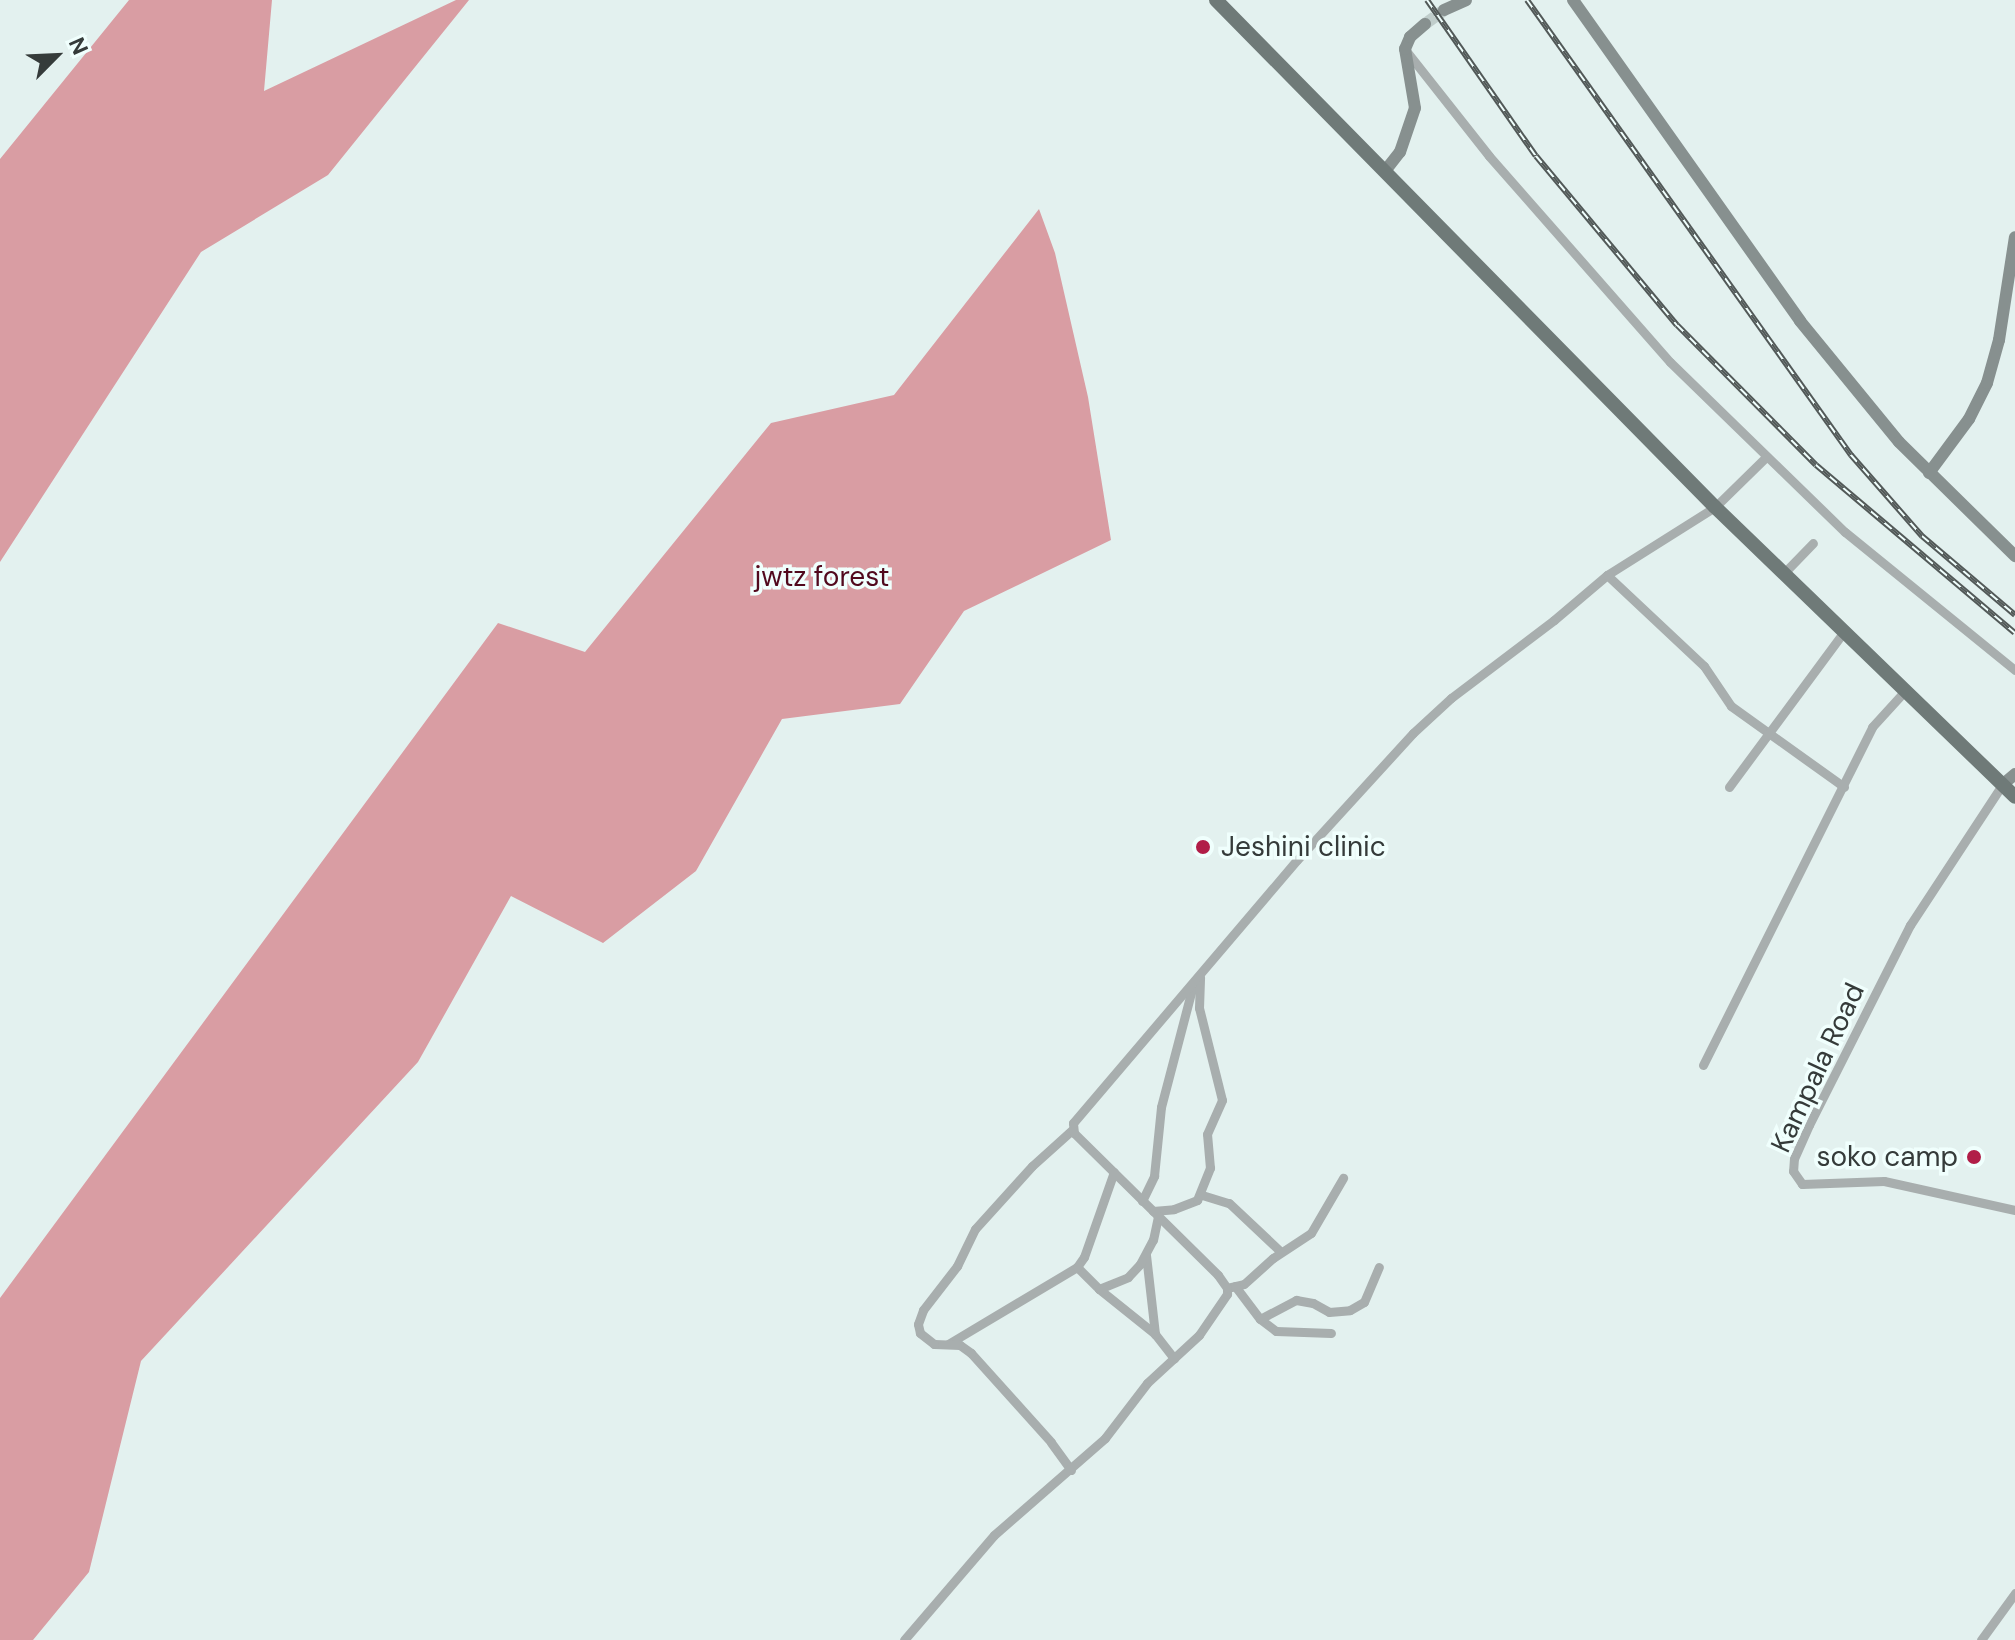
<!DOCTYPE html>
<style>
body{margin:0}
#map{position:relative;width:2015px;height:1640px;overflow:hidden;background:#e3f1ef;font-family:"DM Sans",sans-serif}
div>[style]{position:absolute}
.forest>*{inset:0;background:#d99da3}
.secondary-tunnel>*{height:12px;margin-top:-6px;transform-origin:0;background:repeating-linear-gradient(90deg,#c0cdcb 0 12px,transparent 0 18px)}
.street>*{height:9px;margin:-4.5px;padding:0 4.5px;transform-origin:4.5px;border-radius:4.5px;background:#a8aeae}
.secondary>*{height:12px;margin:-6px;padding:0 6px;transform-origin:6px;border-radius:6px;background:#87908f}
.primary>*{height:14px;margin:-7px;padding:0 7px;transform-origin:7px;border-radius:7px;background:#6f7a78}
.rail>*{height:6px;margin-top:-3px;transform-origin:0;background:repeating-linear-gradient(90deg,#f0fffd 0 9px,#525958 0 18px);box-sizing:border-box;border-block:2px solid #525958}
.dots>*{width:22px;height:22px;translate:-50% -50%;box-sizing:border-box;border:4px solid #f0fffd;border-radius:50%}
span{translate:-50% -50%;white-space:nowrap;text-align:center;line-height:1.15;-webkit-text-stroke:7px #f0fffd;paint-order:stroke}
.park-label{font-size:28px;color:#51091d}
.poi-label{font-size:28px;color:#353b3a}
.left{translate:0 -50%;text-align:left}
.right{translate:-100% -50%;text-align:right}
.street-label{font-size:28px;color:#353b3a}
.north{position:absolute;left:16px;top:16px;width:80px;height:80px;-webkit-text-stroke:6px #f0fffd;paint-order:stroke;rotate:66deg;font-size:22px;font-weight:700;line-height:32px;text-align:center;color:#353b3a}
.north::after{content:'';display:block;margin:auto;width:28px;height:36px;background:#353b3a;clip-path:polygon(50% 0,100% 100%,50% 72%,0 100%)}
</style>
<div id="map">
<div class="forest">
<i style="clip-path:polygon(129px 0,272px 0,264px 91px,456px 0,469px 0,328px 175px,201px 252px,0 562px,0 159px)"></i>
<i style="clip-path:polygon(1039px 209px,1055px 253px,1088px 397px,1111px 540px,964px 611px,900px 704px,782px 719px,696px 871px,603px 943px,511px 896px,418px 1062px,141px 1361px,89px 1572px,33px 1640px,0 1640px,0 1298px,498px 623px,585px 652px,771px 423px,894px 395px)"></i>
</div>
<div class="secondary-tunnel">
<i style="left:1425px;top:24px;width:24px;rotate:-36deg"></i>
</div>
<div class="street">
<i style="left:1407px;top:52px;width:132px;rotate:51.7deg"></i>
<i style="left:1489px;top:156px;width:274px;rotate:48.7deg"></i>
<i style="left:1670px;top:362px;width:244px;rotate:44.2deg"></i>
<i style="left:1845px;top:532px;width:219px;rotate:39.1deg"></i>
<i style="left:1783px;top:574px;width:43px;rotate:-45.9deg"></i>
<i style="left:1607px;top:575px;width:133px;rotate:43.2deg"></i>
<i style="left:1704px;top:666px;width:48px;rotate:56deg"></i>
<i style="left:1731px;top:706px;width:139px;rotate:35.6deg"></i>
<i style="left:2002px;top:785px;width:168px;rotate:123.3deg"></i>
<i style="left:1910px;top:925px;width:224px;rotate:116.8deg"></i>
<i style="left:1809px;top:1125px;width:36px;rotate:114deg"></i>
<i style="left:1794px;top:1158px;width:13px;rotate:94deg"></i>
<i style="left:1793px;top:1171px;width:16px;rotate:55deg"></i>
<i style="left:1802px;top:1184px;width:82px;rotate:-2.1deg"></i>
<i style="left:1884px;top:1181px;width:134px;rotate:12.5deg"></i>
<i style="left:1729px;top:787px;width:192px;rotate:-53.5deg"></i>
<i style="left:1703px;top:1065px;width:378px;rotate:-63.4deg"></i>
<i style="left:1872px;top:727px;width:47px;rotate:-47.6deg"></i>
<i style="left:1202px;top:1195px;width:28px;rotate:17deg"></i>
<i style="left:1229px;top:1203px;width:71px;rotate:43.3deg"></i>
<i style="left:1142px;top:1201px;width:28px;rotate:-64deg"></i>
<i style="left:1154px;top:1176px;width:69px;rotate:-84.2deg"></i>
<i style="left:1161px;top:1107px;width:122px;rotate:-75.3deg"></i>
<i style="left:1153px;top:1211px;width:21px;rotate:-5deg"></i>
<i style="left:1174px;top:1209px;width:25px;rotate:-21deg"></i>
<i style="left:1197px;top:1200px;width:35px;rotate:-68deg"></i>
<i style="left:1210px;top:1168px;width:34px;rotate:-95deg"></i>
<i style="left:1207px;top:1134px;width:37px;rotate:-66deg"></i>
<i style="left:1222px;top:1100px;width:95px;rotate:-104deg"></i>
<i style="left:1199px;top:1008px;width:31px;rotate:-88deg"></i>
<i style="left:1146px;top:1255px;width:80px;rotate:83.5deg"></i>
<i style="left:1155px;top:1334px;width:31px;rotate:52deg"></i>
<i style="left:1077px;top:1267px;width:31px;rotate:45deg"></i>
<i style="left:1099px;top:1289px;width:31px;rotate:-22deg"></i>
<i style="left:1128px;top:1277px;width:18px;rotate:-47deg"></i>
<i style="left:1140px;top:1264px;width:27px;rotate:-62deg"></i>
<i style="left:1153px;top:1240px;width:25px;rotate:-78deg"></i>
<i style="left:1235px;top:1286px;width:41px;rotate:52.9deg"></i>
<i style="left:1260px;top:1319px;width:20px;rotate:37deg"></i>
<i style="left:1276px;top:1331px;width:55px;rotate:2.1deg"></i>
<i style="left:1227px;top:1288px;width:17px;rotate:-13deg"></i>
<i style="left:1244px;top:1284px;width:39px;rotate:-42deg"></i>
<i style="left:1273px;top:1258px;width:45px;rotate:-33.3deg"></i>
<i style="left:1311px;top:1233px;width:64px;rotate:-59.8deg"></i>
<i style="left:1099px;top:1289px;width:72px;rotate:38.8deg"></i>
<i style="left:1260px;top:1319px;width:41px;rotate:-27.8deg"></i>
<i style="left:1296px;top:1300px;width:17px;rotate:10deg"></i>
<i style="left:1313px;top:1303px;width:18px;rotate:29deg"></i>
<i style="left:1329px;top:1312px;width:21px;rotate:-5deg"></i>
<i style="left:1350px;top:1310px;width:16px;rotate:-30deg"></i>
<i style="left:1364px;top:1302px;width:38px;rotate:-67deg"></i>
<i style="left:948px;top:1344px;width:150px;rotate:-30.8deg"></i>
<i style="left:1077px;top:1267px;width:12px;rotate:-55deg"></i>
<i style="left:1084px;top:1257px;width:90px;rotate:-70.6deg"></i>
<i style="left:1071px;top:1470px;width:34px;rotate:-126deg"></i>
<i style="left:1051px;top:1442px;width:120px;rotate:-132deg"></i>
<i style="left:971px;top:1353px;width:14px;rotate:-144deg"></i>
<i style="left:960px;top:1345px;width:26px;rotate:-178deg"></i>
<i style="left:934px;top:1344px;width:18px;rotate:-142deg"></i>
<i style="left:920px;top:1333px;width:9px;rotate:-103deg"></i>
<i style="left:918px;top:1324px;width:15px;rotate:-70deg"></i>
<i style="left:923px;top:1310px;width:56px;rotate:-52.3deg"></i>
<i style="left:957px;top:1266px;width:41px;rotate:-64.1deg"></i>
<i style="left:975px;top:1229px;width:85px;rotate:-47.9deg"></i>
<i style="left:1032px;top:1166px;width:54px;rotate:-42deg"></i>
<i style="left:904px;top:1640px;width:138px;rotate:-49.4deg"></i>
<i style="left:994px;top:1535px;width:147px;rotate:-41.1deg"></i>
<i style="left:1105px;top:1438px;width:69px;rotate:-52.6deg"></i>
<i style="left:1147px;top:1383px;width:71px;rotate:-42.7deg"></i>
<i style="left:1199px;top:1335px;width:50px;rotate:-55.7deg"></i>
<i style="left:1227px;top:1294px;width:6px;rotate:-90deg"></i>
<i style="left:1227px;top:1288px;width:16px;rotate:-125deg"></i>
<i style="left:1218px;top:1275px;width:202px;rotate:-135.4deg"></i>
<i style="left:1074px;top:1133px;width:10px;rotate:-96deg"></i>
<i style="left:1073px;top:1123px;width:345px;rotate:-49.6deg"></i>
<i style="left:1297px;top:860px;width:172px;rotate:-47.6deg"></i>
<i style="left:1413px;top:733px;width:52px;rotate:-42.6deg"></i>
<i style="left:1451px;top:698px;width:129px;rotate:-37.1deg"></i>
<i style="left:1554px;top:620px;width:70px;rotate:-40.3deg"></i>
<i style="left:1607px;top:575px;width:128px;rotate:-32.2deg"></i>
<i style="left:1715px;top:507px;width:71px;rotate:-44.4deg"></i>
<i style="left:1981px;top:1640px;width:58px;rotate:-54.1deg"></i>
</div>
<div class="secondary">
<i style="left:1573px;top:0;width:393px;rotate:54.7deg"></i>
<i style="left:1800px;top:321px;width:156px;rotate:50.7deg"></i>
<i style="left:1899px;top:442px;width:163px;rotate:44.5deg"></i>
<i style="left:1444px;top:10px;width:24px;rotate:-24deg"></i>
<i style="left:1385px;top:171px;width:24px;rotate:-52deg"></i>
<i style="left:1400px;top:152px;width:46px;rotate:-71.2deg"></i>
<i style="left:1415px;top:108px;width:60px;rotate:-99.6deg"></i>
<i style="left:1405px;top:49px;width:13px;rotate:-67deg"></i>
<i style="left:1410px;top:37px;width:20px;rotate:-41deg"></i>
<i style="left:1929px;top:473px;width:67px;rotate:-53.5deg"></i>
<i style="left:1969px;top:419px;width:40px;rotate:-63.4deg"></i>
<i style="left:1987px;top:383px;width:45px;rotate:-74.4deg"></i>
<i style="left:1999px;top:340px;width:104px;rotate:-81.2deg"></i>
<i style="left:2002px;top:785px;width:17px;rotate:-40deg"></i>
</div>
<div class="primary">
<i style="left:1216px;top:0;width:711px;rotate:45.46deg"></i>
<i style="left:1715px;top:507px;width:417px;rotate:44deg"></i>
</div>
<div class="rail">
<i style="left:1427px;top:0;width:190px;rotate:55.1deg"></i>
<i style="left:1536px;top:156px;width:220px;rotate:50.2deg"></i>
<i style="left:1677px;top:325px;width:197px;rotate:45.2deg"></i>
<i style="left:1816px;top:465px;width:260px;rotate:40.2deg"></i>
<i style="left:1527px;top:0;width:559px;rotate:54.55deg"></i>
<i style="left:1851px;top:455px;width:108px;rotate:48.8deg"></i>
<i style="left:1922px;top:536px;width:122px;rotate:40.3deg"></i>
</div>
<div class="dots">
<i style="left:1203px;top:847px;background:#b11e48"></i>
<i style="left:1974px;top:1157px;background:#b11e48"></i>
</div>
<div class="park-label">
<span style="left:822px;top:577px">jwtz forest</span>
</div>
<div class="poi-label">
<span class="left" style="left:1221px;top:847px">Jeshini clinic</span>
<span class="right" style="left:1958px;top:1157px">soko camp</span>
</div>
<div class="street-label">
<span style="left:1818px;top:1068px;rotate:-65deg">Kampala Road</span>
</div>
<div class="north">N</div>
</div>
